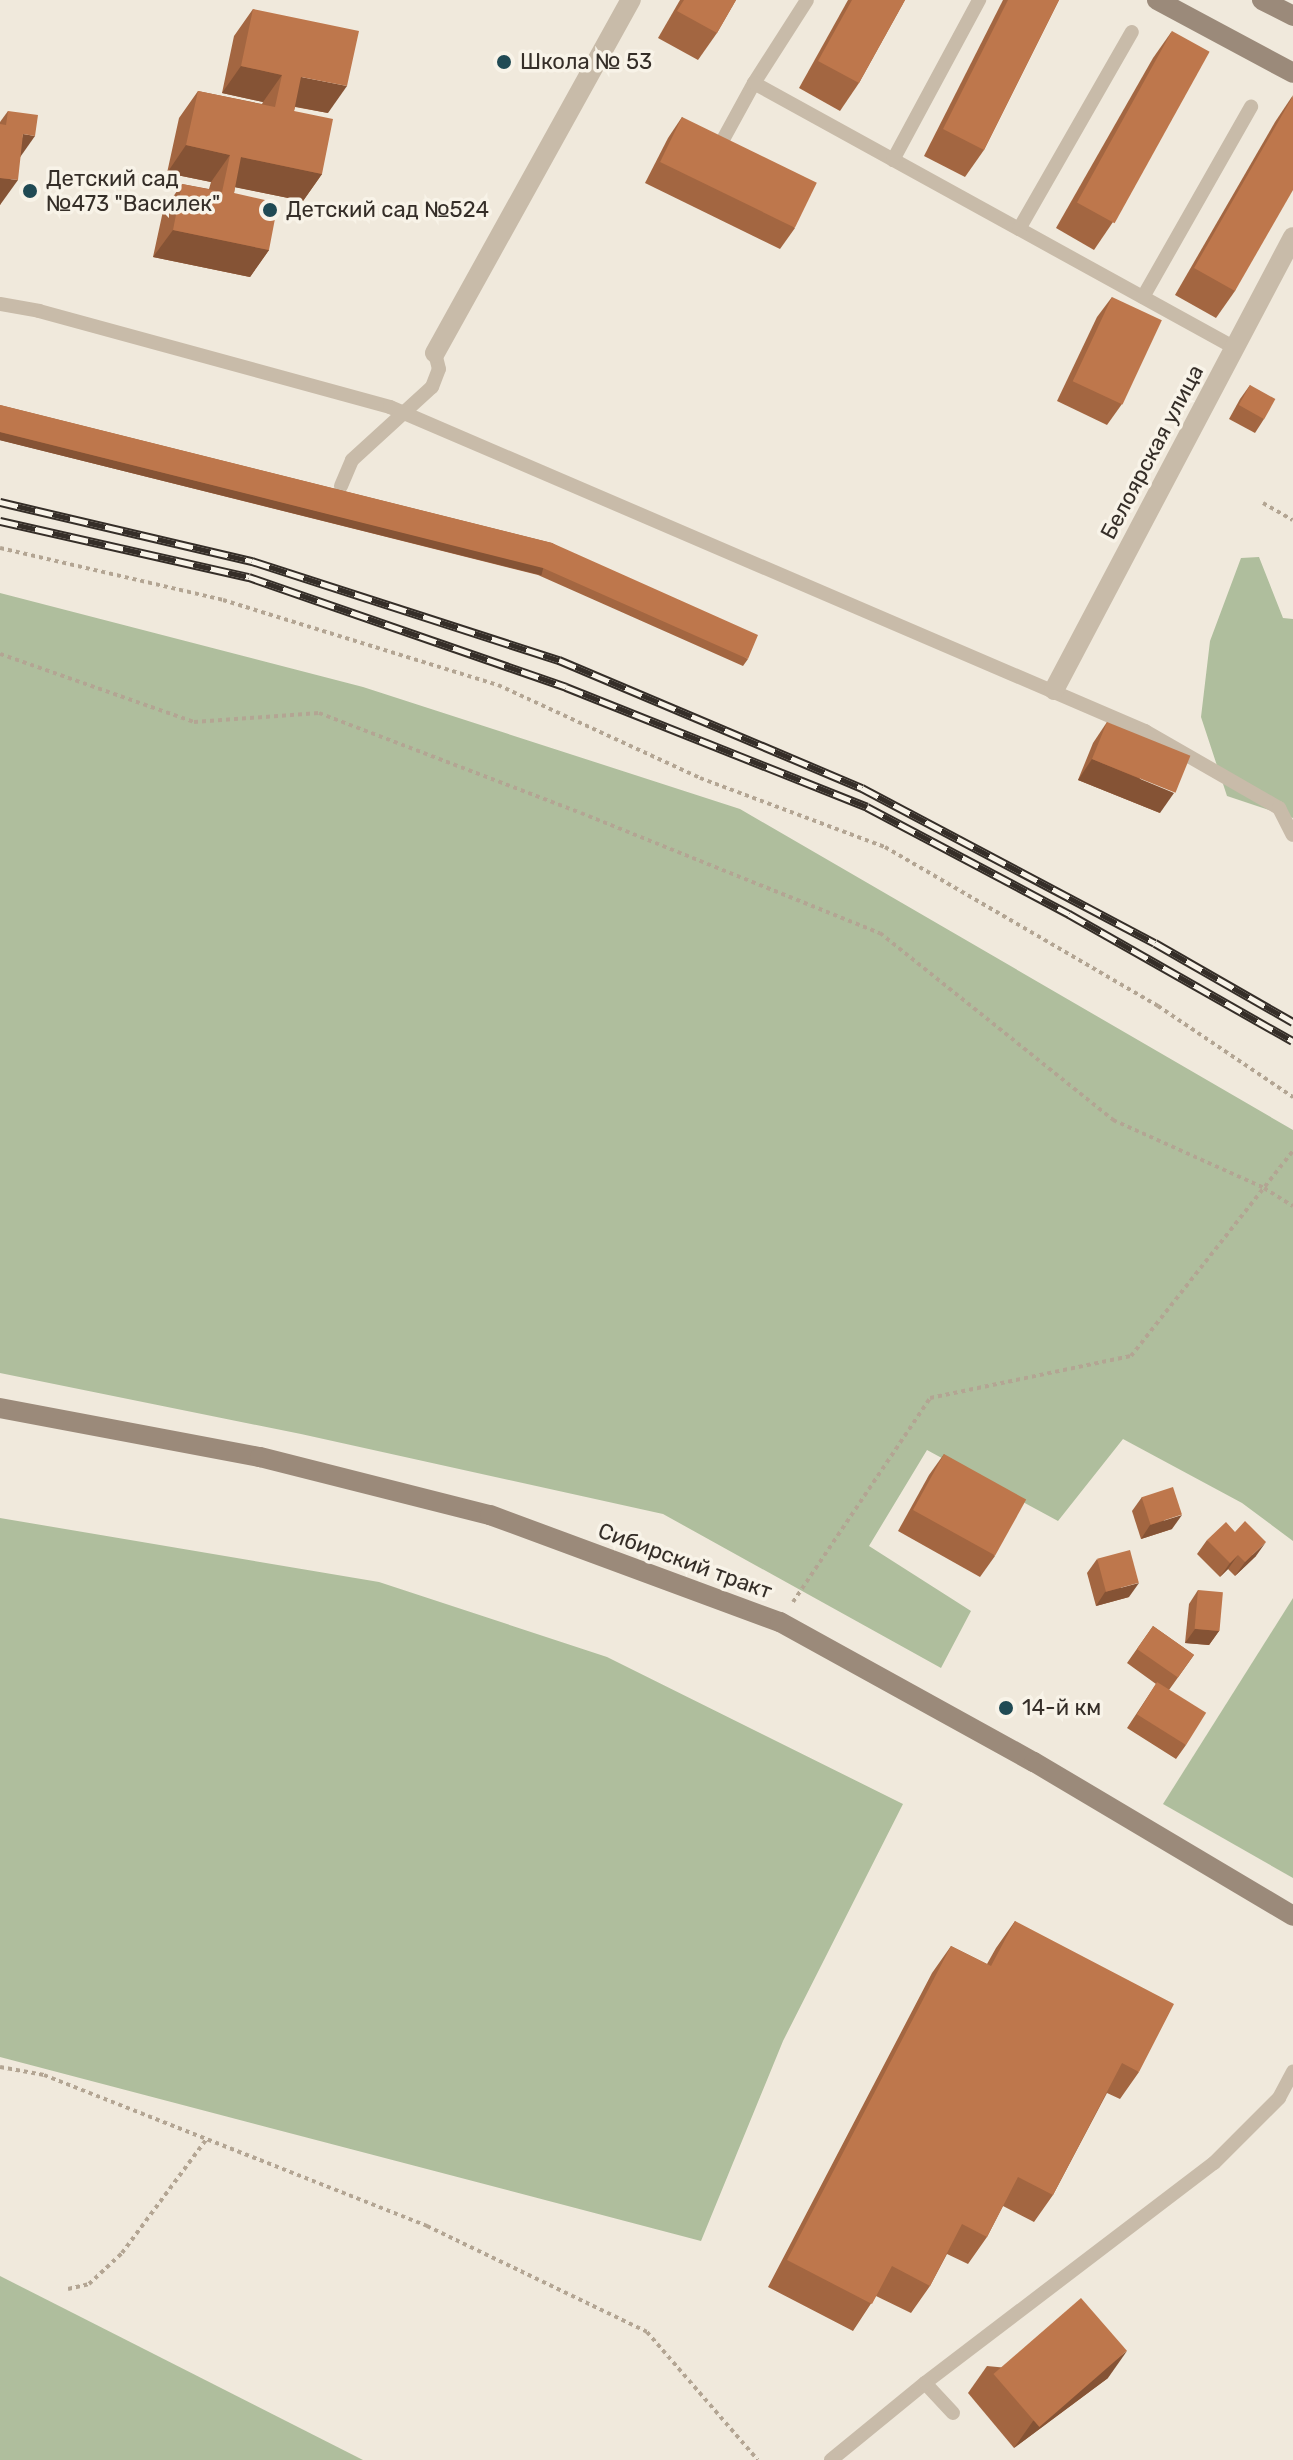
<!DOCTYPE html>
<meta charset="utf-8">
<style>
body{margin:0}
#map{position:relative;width:1293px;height:2460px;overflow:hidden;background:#f0e9dc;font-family:Rubik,sans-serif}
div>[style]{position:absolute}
.green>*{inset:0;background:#afbe9d}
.path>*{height:4px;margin-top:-2px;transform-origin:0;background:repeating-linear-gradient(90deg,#b3a593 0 4px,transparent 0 8px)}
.lane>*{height:14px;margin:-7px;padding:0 7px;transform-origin:7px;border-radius:7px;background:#c8bba9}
.street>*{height:20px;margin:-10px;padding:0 10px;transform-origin:10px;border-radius:10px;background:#c8bba9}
.secondary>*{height:20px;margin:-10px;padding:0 10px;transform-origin:10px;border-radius:10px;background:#9b8a7a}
.rail>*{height:9px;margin-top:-4.5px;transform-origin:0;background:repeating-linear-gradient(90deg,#f8f3e8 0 18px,#352e28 0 36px);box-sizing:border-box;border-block:2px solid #352e28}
.wall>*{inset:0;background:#a36641}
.shaded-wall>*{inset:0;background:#855335;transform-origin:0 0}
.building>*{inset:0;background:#be774c;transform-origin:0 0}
.dots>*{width:22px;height:22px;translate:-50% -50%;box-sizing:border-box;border:4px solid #f8f3e8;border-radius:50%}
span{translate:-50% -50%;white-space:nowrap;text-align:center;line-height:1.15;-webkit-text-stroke:7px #f8f3e8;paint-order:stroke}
.poi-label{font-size:22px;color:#352e28}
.left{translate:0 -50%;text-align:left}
.street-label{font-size:22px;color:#352e28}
</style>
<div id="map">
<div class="green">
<i style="clip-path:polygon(1259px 557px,1283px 618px,1293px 619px,1293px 818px,1227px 796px,1201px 717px,1210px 641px,1241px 558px)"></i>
<i style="clip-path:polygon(0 593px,363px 687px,740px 809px,1293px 1130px,1293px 1541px,1242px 1503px,1123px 1439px,1058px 1521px,927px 1450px,869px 1546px,971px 1611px,941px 1668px,663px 1514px,301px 1434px,0 1373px)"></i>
<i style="clip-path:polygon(0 1518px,379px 1582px,607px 1657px,903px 1804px,783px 2041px,701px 2241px,0 2057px)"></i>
<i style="clip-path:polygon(1293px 1598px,1293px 1878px,1163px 1804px)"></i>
<i style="clip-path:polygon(0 2276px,363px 2460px,0 2460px)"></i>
</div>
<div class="path">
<i style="left:1263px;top:503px;width:34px;rotate:30deg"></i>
<i style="left:0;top:548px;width:229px;rotate:13.1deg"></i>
<i style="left:223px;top:600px;width:288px;rotate:17.2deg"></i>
<i style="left:498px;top:685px;width:222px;rotate:24.7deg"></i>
<i style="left:700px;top:778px;width:197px;rotate:20.5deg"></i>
<i style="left:885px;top:847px;width:316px;rotate:30.2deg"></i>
<i style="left:1158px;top:1006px;width:163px;rotate:34deg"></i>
<i style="left:0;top:654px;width:206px;rotate:19.3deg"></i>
<i style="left:194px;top:722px;width:125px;rotate:-4.1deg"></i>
<i style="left:319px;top:713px;width:280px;rotate:20.9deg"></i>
<i style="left:581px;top:813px;width:322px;rotate:21.9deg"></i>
<i style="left:880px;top:933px;width:299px;rotate:38.7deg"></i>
<i style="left:1113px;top:1120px;width:166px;rotate:24.2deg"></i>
<i style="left:1264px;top:1188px;width:34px;rotate:32deg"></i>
<i style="left:793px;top:1602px;width:246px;rotate:-56.1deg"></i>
<i style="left:930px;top:1398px;width:205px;rotate:-11.8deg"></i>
<i style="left:1131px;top:1356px;width:261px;rotate:-51.7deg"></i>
<i style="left:0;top:2067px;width:45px;rotate:10.3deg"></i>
<i style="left:44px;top:2075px;width:412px;rotate:21.5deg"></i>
<i style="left:427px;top:2226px;width:244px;rotate:25.7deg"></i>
<i style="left:647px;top:2332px;width:169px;rotate:49.1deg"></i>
<i style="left:68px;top:2289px;width:22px;rotate:-13deg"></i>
<i style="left:89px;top:2284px;width:45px;rotate:-43.2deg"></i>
<i style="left:122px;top:2253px;width:141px;rotate:-53.4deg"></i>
</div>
<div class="lane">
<i style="left:754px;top:83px;width:98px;rotate:-57.4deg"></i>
<i style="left:719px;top:147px;width:73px;rotate:-61.3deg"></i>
<i style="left:754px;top:83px;width:549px;rotate:28.85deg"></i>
<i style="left:893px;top:160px;width:182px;rotate:-61.7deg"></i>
<i style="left:1019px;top:229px;width:227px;rotate:-60.2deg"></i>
<i style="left:1143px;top:297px;width:219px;rotate:-60.4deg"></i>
<i style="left:0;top:304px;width:40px;rotate:10deg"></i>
<i style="left:39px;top:311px;width:364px;rotate:15.3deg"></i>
<i style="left:390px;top:407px;width:822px;rotate:23.23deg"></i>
<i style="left:1145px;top:731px;width:155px;rotate:29.9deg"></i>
<i style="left:1279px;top:808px;width:30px;rotate:63deg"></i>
<i style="left:341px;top:486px;width:28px;rotate:-67deg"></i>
<i style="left:352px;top:460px;width:108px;rotate:-42.4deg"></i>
<i style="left:432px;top:387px;width:19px;rotate:-69deg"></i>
<i style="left:439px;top:369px;width:16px;rotate:-104deg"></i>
<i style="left:925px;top:2383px;width:41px;rotate:47deg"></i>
<i style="left:831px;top:2460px;width:122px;rotate:-39.3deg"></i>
<i style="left:925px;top:2383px;width:363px;rotate:-37.3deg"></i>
<i style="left:1214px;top:2163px;width:92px;rotate:-45deg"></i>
<i style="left:1279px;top:2098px;width:30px;rotate:-62deg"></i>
</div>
<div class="street">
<i style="left:435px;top:353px;width:404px;rotate:-61deg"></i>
<i style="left:1054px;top:690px;width:512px;rotate:-62.18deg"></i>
</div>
<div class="secondary">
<i style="left:1157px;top:0;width:154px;rotate:28.2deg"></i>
<i style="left:1262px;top:0;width:35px;rotate:27deg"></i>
<i style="left:0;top:1408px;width:265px;rotate:10.7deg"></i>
<i style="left:260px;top:1457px;width:237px;rotate:14.2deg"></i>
<i style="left:490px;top:1515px;width:309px;rotate:20.3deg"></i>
<i style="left:780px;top:1622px;width:290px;rotate:28.9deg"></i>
<i style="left:1034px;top:1762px;width:301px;rotate:30.7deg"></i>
</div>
<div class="rail">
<i style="left:0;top:502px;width:259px;rotate:13.2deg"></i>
<i style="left:252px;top:561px;width:323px;rotate:17.9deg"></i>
<i style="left:559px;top:660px;width:329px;rotate:22.9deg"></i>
<i style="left:862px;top:788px;width:331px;rotate:27.9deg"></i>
<i style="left:1155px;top:943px;width:159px;rotate:29.8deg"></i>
<i style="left:0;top:521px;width:255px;rotate:12.7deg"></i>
<i style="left:249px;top:577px;width:336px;rotate:19.1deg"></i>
<i style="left:566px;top:687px;width:324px;rotate:21.7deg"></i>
<i style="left:867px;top:807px;width:229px;rotate:27.9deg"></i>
<i style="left:1069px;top:914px;width:257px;rotate:29.6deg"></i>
</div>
<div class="wall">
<i style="clip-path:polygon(680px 0,736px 0,717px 33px,698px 60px,658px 38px)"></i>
<i style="clip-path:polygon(848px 0,905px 0,859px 83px,840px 111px,799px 88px)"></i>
<i style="clip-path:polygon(1003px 0,1059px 0,984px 150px,965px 177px,924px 156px)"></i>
<i style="clip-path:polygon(253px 9px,328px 113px,295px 107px,294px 111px,322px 174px,303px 201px,235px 187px,234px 193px,269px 250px,250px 277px,153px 257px,163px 211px,182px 184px,209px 189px,211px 182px,167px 173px,179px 118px,198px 91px,262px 104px,263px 102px,222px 93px,234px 36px)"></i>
<i style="clip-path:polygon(1172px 31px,1113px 222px,1094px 250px,1056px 228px,1153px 58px)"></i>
<i style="clip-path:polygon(1293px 95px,1235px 291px,1216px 318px,1175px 295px,1275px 122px)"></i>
<i style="clip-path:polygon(8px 111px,20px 157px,0 205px,0 122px)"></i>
<i style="clip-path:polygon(682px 117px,795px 228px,780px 249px,645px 183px,668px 138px)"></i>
<i style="clip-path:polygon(1112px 297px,1122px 404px,1107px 425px,1057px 401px,1097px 317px)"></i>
<i style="clip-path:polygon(1250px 385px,1264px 419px,1255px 433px,1229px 419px,1240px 399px)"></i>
<i style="clip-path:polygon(0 405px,552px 543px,748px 659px,743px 666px,538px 575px,0 440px)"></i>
<i style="clip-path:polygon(1107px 722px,1160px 813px,1078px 780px,1093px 743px)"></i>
<i style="clip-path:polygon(944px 1454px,995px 1556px,980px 1577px,898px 1531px,929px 1475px)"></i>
<i style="clip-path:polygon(1142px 1497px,1172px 1529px,1141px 1539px,1132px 1511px)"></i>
<i style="clip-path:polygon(1207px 1540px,1256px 1556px,1235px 1576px,1228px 1569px,1220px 1577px,1197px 1554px)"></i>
<i style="clip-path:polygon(1097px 1559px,1129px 1597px,1096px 1606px,1087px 1573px)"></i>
<i style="clip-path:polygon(1198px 1590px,1219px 1631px,1209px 1645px,1185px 1643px,1189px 1604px)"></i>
<i style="clip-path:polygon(1153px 1626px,1194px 1655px,1169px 1690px,1186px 1745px,1176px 1759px,1127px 1728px,1156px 1684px,1127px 1663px)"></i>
<i style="clip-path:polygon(1015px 1921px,1139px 2072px,1120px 2099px,1107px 2093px,1053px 2195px,1034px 2222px,1003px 2206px,987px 2237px,968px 2264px,947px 2254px,930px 2286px,911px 2313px,876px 2296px,853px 2331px,768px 2287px,932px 1973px,951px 1946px,987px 1964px,996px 1948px)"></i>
<i style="clip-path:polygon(987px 2366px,1108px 2378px,1014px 2448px,968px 2393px)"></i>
</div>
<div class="shaded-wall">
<i style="clip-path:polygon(241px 66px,282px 75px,263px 102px,222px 93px)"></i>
<i style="clip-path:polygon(301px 77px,347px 86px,328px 113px,282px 104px)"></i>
<i style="clip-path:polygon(23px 134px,35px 136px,16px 163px)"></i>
<i style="clip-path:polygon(186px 145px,230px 155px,211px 182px,167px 173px)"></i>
<i style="clip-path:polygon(241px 157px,322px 174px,303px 201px,224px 185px)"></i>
<i style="clip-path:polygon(0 178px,18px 180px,0 205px)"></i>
<i style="clip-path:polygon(173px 230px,269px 250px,250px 277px,153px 257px)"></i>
<i style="left:0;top:432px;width:560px;height:8px;rotate:14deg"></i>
<i style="clip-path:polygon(1092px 759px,1174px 793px,1160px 813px,1078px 780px)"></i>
<i style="clip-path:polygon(1182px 1515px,1172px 1529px,1141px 1539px,1150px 1525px)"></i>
<i style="clip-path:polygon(1266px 1542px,1256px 1556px,1235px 1576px,1245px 1562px)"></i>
<i style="clip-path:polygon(1238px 1555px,1228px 1569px,1220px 1577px,1230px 1563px)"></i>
<i style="clip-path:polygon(1139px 1583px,1129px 1597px,1096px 1606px,1105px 1592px)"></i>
<i style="clip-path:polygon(1195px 1629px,1219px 1631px,1209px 1645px,1185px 1643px)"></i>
<i style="clip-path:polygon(1127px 2351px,1108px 2378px,1014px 2448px,1033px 2421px)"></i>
</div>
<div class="building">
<i style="clip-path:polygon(684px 0,736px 0,717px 33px,677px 11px)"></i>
<i style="clip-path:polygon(852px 0,905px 0,859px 83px,818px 61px)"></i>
<i style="clip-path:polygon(1008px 0,1059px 0,984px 150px,943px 129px)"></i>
<i style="clip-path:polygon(253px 9px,359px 31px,347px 86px,301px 77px,294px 111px,333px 119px,322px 174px,241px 157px,234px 193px,278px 203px,269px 250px,173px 230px,182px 184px,222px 192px,230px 155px,186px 145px,198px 91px,275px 107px,282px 75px,241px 66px)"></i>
<i style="left:1172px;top:31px;width:43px;height:196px;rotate:29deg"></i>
<i style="clip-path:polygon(1293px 96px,1293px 190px,1235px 291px,1194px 268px)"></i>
<i style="clip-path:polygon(8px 111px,38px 115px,35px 136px,23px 134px,18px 180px,0 178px,0 124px,6px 125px)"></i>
<i style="left:682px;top:117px;width:150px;height:50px;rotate:26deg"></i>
<i style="left:1112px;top:297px;width:55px;height:93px;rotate:25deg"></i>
<i style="left:1250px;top:385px;width:29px;height:23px;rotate:29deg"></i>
<i style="clip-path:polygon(0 405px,552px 543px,758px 635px,748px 659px,543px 568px,0 432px)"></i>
<i style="left:1107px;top:722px;width:90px;height:40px;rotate:22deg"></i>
<i style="left:944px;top:1454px;width:94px;height:64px;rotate:29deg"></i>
<i style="left:1173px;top:1487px;width:29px;height:33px;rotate:72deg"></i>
<i style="clip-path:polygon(1245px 1521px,1266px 1542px,1245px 1562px,1238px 1555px,1230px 1563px,1207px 1540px,1226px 1522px,1235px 1532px)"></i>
<i style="left:1130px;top:1550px;width:34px;height:34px;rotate:75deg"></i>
<i style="left:1198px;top:1590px;width:25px;height:39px;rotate:5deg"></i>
<i style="left:1153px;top:1626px;width:50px;height:28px;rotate:35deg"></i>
<i style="left:1157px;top:1682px;width:58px;height:38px;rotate:32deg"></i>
<i style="clip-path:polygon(1015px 1921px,1174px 2004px,1139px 2072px,1122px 2063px,1053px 2195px,1018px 2177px,987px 2237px,962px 2224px,930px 2286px,892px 2266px,872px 2304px,787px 2260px,951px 1946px,991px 1966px)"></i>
<i style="left:1081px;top:2298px;width:70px;height:116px;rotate:49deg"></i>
</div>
<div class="dots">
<i style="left:504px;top:62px;background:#204a54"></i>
<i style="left:30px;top:191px;background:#204a54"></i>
<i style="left:270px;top:210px;background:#204a54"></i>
<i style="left:1006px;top:1708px;background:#204a54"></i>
</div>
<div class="poi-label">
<span class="left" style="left:520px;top:62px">Школа № 53</span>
<span class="left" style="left:46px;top:191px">Детский сад<br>№473 "Василек"</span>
<span class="left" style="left:286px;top:210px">Детский сад №524</span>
<span class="left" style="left:1022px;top:1708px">14-й км</span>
</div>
<div class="street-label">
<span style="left:1152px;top:452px;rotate:-62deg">Белоярская улица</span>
<span style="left:685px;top:1561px;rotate:20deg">Сибирский тракт</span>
</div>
</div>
